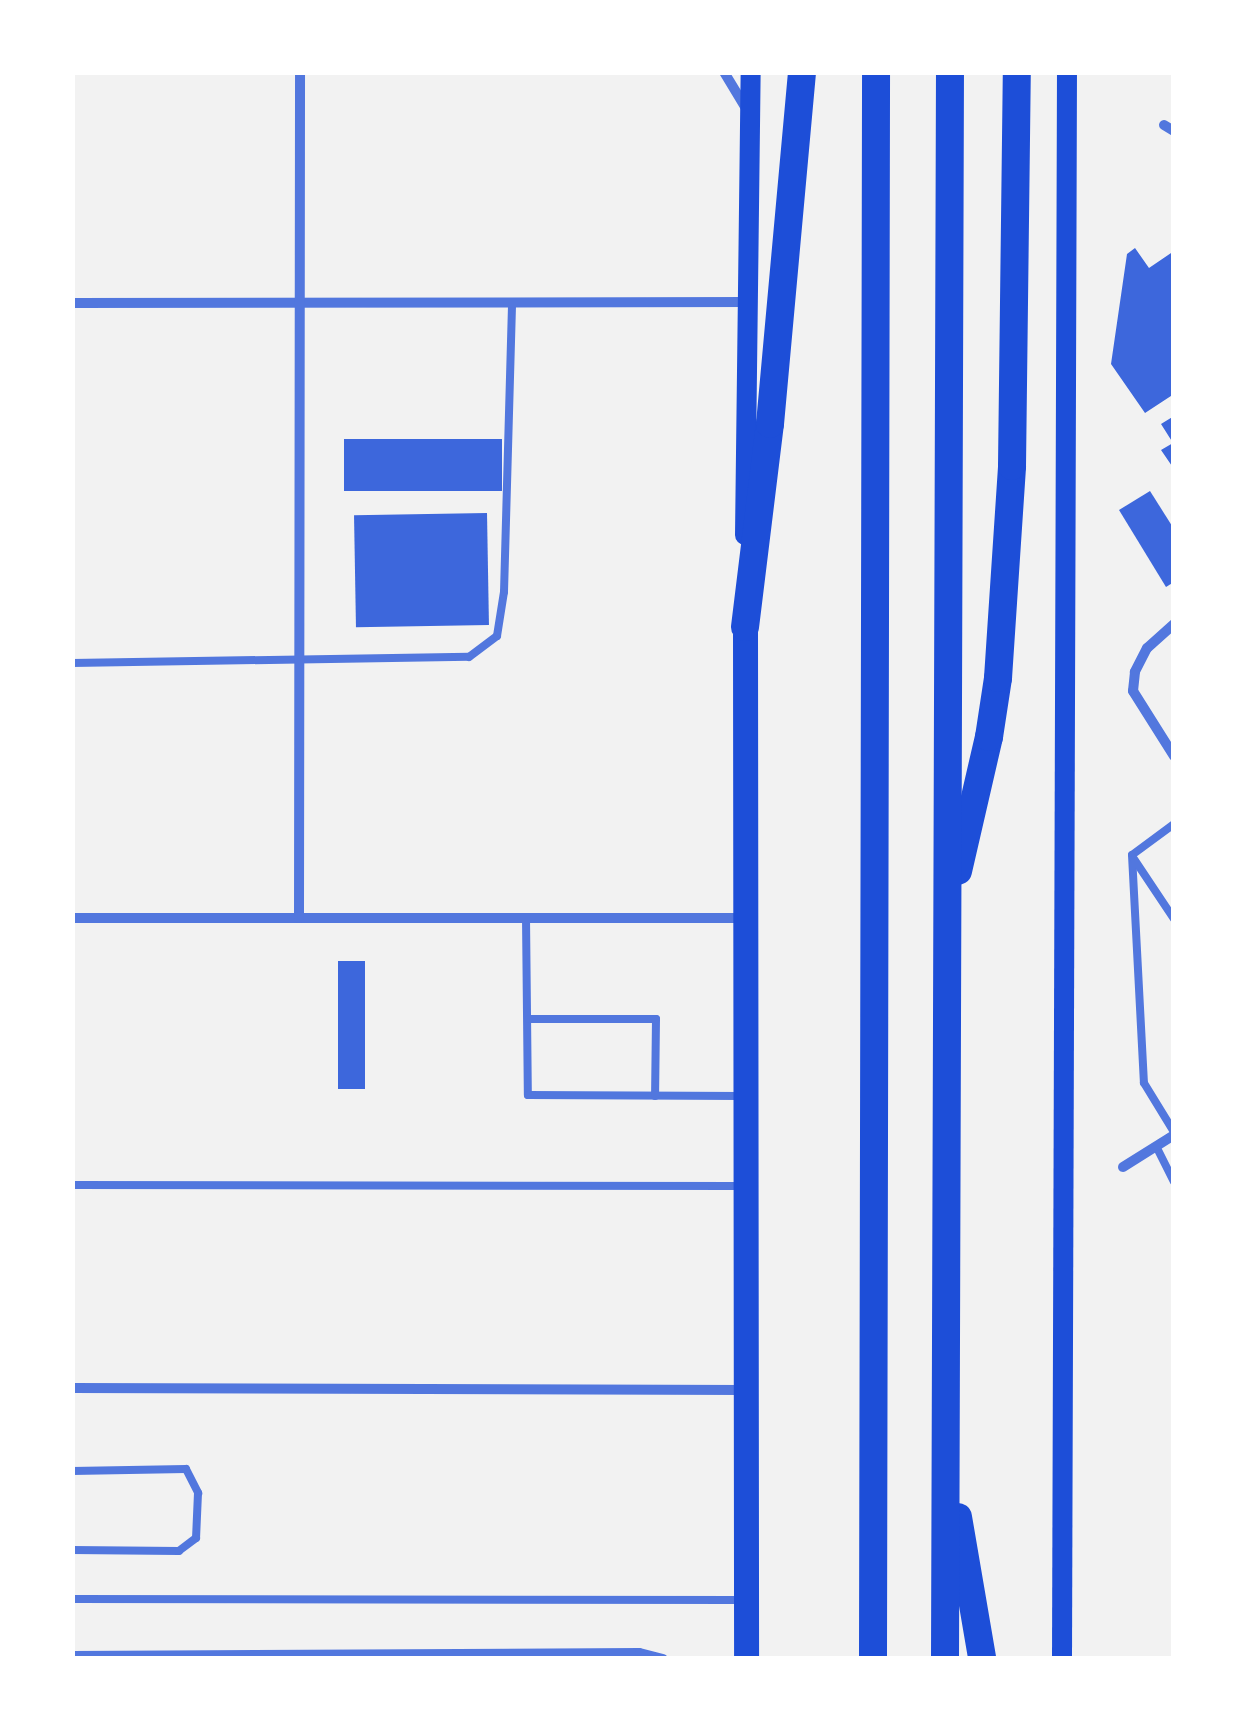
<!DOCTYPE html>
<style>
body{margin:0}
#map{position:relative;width:1246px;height:1731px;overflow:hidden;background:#f2f2f2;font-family:Jost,sans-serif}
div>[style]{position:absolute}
.building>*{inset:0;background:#3d67dc;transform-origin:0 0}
.service>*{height:8px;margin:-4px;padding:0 4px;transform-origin:4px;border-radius:4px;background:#5277de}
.minor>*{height:10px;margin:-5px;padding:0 5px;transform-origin:5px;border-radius:5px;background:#5277de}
.secondary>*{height:20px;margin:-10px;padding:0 10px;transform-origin:10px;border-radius:10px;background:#1d4ed8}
.primary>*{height:25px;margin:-12.5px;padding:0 12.5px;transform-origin:12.5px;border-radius:12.5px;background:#1d4ed8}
.motorway>*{height:28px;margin:-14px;padding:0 14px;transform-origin:14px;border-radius:14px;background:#1d4ed8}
span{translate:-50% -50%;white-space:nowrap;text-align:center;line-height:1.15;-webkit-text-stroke:10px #fff;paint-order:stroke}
.frame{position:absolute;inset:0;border:75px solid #fff;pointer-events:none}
</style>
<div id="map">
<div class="building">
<i style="clip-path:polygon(1135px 248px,1149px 268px,1174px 251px,1174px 394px,1145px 413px,1111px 364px,1127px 254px)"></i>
<i style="clip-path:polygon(1174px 416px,1174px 469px,1161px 450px,1173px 443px,1161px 424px)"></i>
<i style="left:502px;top:439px;width:52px;height:158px;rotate:90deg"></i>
<i style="clip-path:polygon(1150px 491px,1174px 529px,1174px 582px,1166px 587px,1119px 510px)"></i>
<i style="left:487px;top:513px;width:112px;height:133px;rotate:89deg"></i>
<i style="left:338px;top:961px;width:27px;height:128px"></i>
</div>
<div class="service">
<i style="left:72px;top:663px;width:397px;rotate:-0.9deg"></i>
<i style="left:469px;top:657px;width:35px;rotate:-37deg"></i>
<i style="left:497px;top:636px;width:45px;rotate:-81deg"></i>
<i style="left:504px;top:592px;width:288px;rotate:-88.4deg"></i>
<i style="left:1174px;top:824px;width:52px;rotate:143.6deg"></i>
<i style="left:1132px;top:855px;width:228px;rotate:87deg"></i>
<i style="left:1144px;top:1083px;width:57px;rotate:58.5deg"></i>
<i style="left:1134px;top:859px;width:72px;rotate:56.3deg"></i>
<i style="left:526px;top:918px;width:177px;rotate:89.4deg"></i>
<i style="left:528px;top:1095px;width:213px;rotate:0.3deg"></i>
<i style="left:529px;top:1019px;width:127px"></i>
<i style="left:656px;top:1019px;width:77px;rotate:90.7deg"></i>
<i style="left:1156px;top:1146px;width:40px;rotate:63.4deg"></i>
<i style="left:72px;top:1185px;width:669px;rotate:0.09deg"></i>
<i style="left:72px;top:1471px;width:114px;rotate:-1deg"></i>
<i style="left:186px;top:1469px;width:27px;rotate:63deg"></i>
<i style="left:198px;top:1493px;width:45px;rotate:92.5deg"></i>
<i style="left:196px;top:1538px;width:21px;rotate:143deg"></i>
<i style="left:179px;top:1551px;width:107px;rotate:-179.5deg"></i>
<i style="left:72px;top:1599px;width:669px;rotate:0.09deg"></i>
<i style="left:72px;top:1655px;width:567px;rotate:-0.3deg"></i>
<i style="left:639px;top:1652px;width:25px;rotate:14deg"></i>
</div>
<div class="minor">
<i style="left:724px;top:72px;width:44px;rotate:58.8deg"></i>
<i style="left:1164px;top:125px;width:12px;rotate:31deg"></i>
<i style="left:72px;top:303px;width:678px;rotate:-0.08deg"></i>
<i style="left:1174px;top:624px;width:36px;rotate:138deg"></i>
<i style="left:1147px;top:648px;width:27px;rotate:117deg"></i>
<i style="left:1135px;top:672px;width:19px;rotate:96deg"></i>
<i style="left:1133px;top:691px;width:77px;rotate:57.8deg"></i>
<i style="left:72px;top:918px;width:671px"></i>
<i style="left:299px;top:918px;width:846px;rotate:-89.93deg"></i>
<i style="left:1123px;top:1167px;width:60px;rotate:-32.1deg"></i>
<i style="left:72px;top:1388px;width:672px;rotate:0.17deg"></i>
</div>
<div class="secondary">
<i style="left:745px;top:535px;width:463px;rotate:-89.3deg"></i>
<i style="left:1062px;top:1658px;width:1586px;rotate:-89.82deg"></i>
</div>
<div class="primary">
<i style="left:745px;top:627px;width:1031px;rotate:89.94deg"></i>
</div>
<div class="motorway">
<i style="left:745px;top:627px;width:205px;rotate:-83deg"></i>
<i style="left:770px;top:424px;width:353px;rotate:-84.8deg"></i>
<i style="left:958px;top:871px;width:138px;rotate:-77deg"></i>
<i style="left:989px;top:737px;width:60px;rotate:-81.3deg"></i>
<i style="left:998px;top:678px;width:212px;rotate:-86.2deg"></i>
<i style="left:1012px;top:466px;width:394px;rotate:-89.3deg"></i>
<i style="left:958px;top:1517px;width:143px;rotate:80.3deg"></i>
<i style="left:873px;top:1658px;width:1586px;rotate:-89.89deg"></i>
<i style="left:945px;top:1658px;width:1586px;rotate:-89.82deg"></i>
</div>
<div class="frame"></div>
</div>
